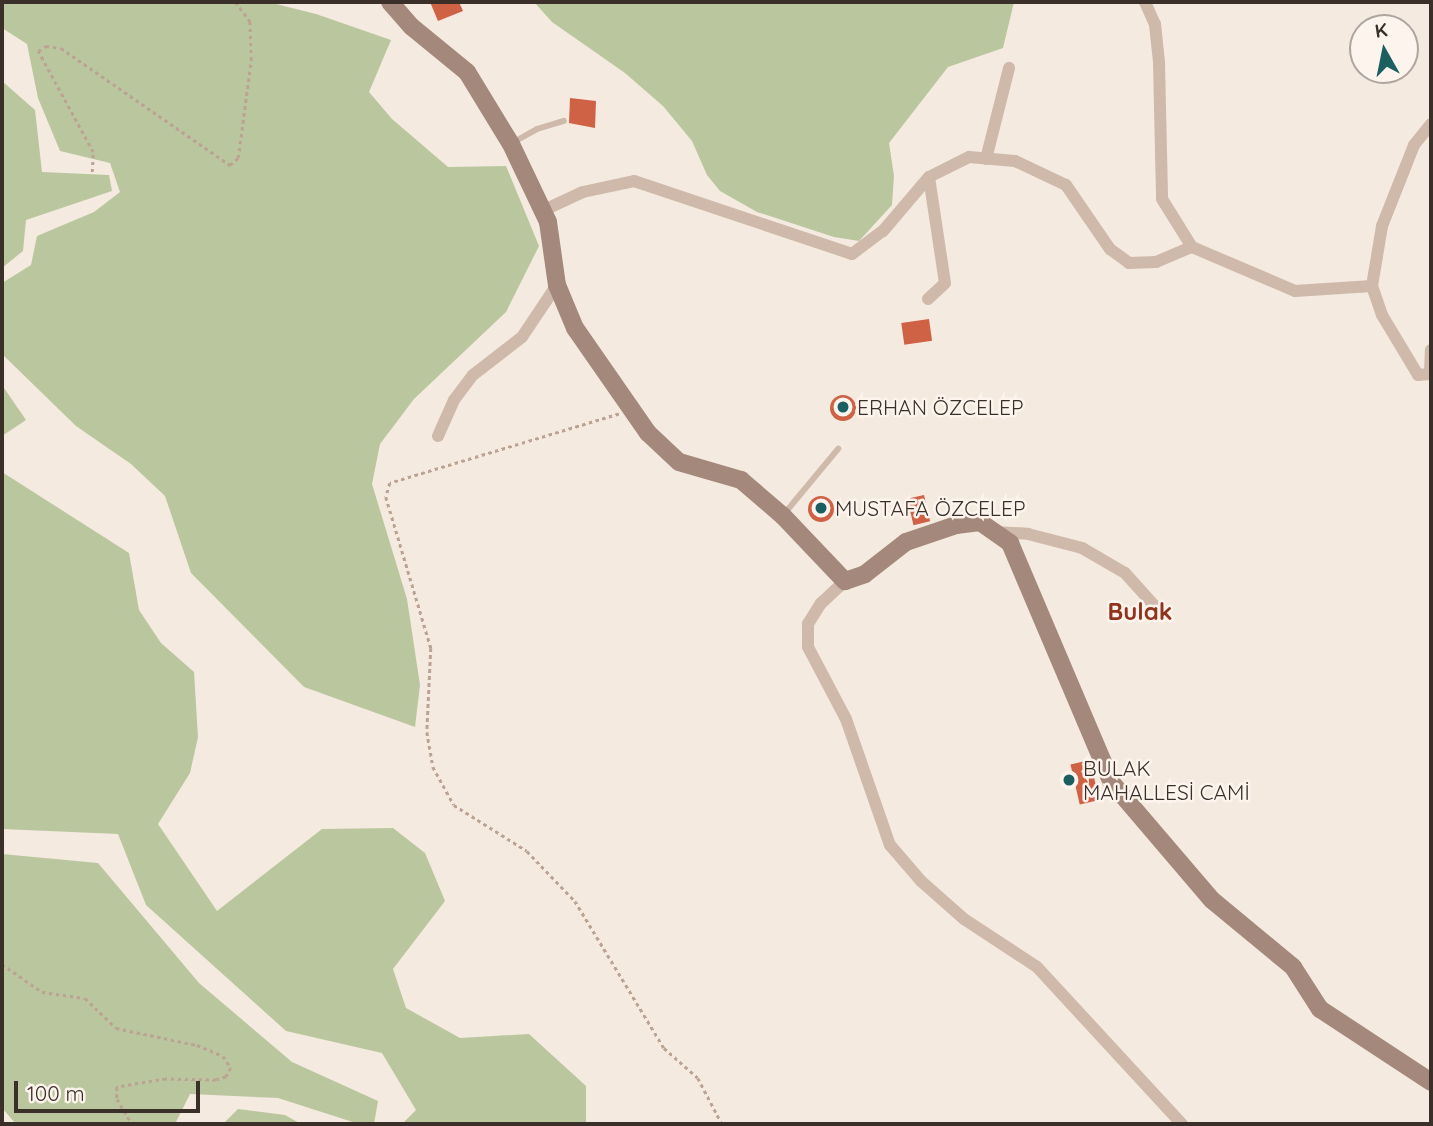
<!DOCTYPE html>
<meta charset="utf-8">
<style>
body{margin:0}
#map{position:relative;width:1433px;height:1126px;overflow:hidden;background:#f5eadf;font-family:Quicksand,sans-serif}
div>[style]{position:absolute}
.green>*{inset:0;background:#bac69e}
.building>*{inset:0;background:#cf6144;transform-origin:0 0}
.round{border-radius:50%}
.path>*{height:2.5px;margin-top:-1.25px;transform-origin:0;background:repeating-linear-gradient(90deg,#bba394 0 3.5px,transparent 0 7px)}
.lane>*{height:6px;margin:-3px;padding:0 3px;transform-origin:3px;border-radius:3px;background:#cfb9aa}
.street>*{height:12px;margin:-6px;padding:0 6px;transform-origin:6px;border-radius:6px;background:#cfb9aa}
.secondary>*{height:18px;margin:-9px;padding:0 9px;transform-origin:9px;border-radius:9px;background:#a3887b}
.dots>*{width:19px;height:19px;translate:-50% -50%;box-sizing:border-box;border:4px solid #fcf4ed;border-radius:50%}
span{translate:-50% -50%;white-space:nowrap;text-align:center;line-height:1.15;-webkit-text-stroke:5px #fcf4ed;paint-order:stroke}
.poi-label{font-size:21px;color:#3b2f2a}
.left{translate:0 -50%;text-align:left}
.quarter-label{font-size:24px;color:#91341c;font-weight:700}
.frame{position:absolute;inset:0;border:4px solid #3b2f2a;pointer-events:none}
.north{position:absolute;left:1349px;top:14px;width:70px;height:70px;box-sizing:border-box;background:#fcf4ed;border:2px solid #afa59f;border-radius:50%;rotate:351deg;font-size:19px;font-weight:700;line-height:28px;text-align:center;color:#3b2f2a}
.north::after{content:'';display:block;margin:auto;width:24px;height:32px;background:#1b5f61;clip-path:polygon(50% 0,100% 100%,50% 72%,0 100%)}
.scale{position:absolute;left:14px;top:1081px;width:186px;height:32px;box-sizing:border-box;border:4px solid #3b2f2a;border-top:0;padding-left:9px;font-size:21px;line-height:24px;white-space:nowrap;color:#3b2f2a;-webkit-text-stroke:5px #fcf4ed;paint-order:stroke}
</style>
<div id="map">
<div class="green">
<i style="clip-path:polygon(2px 2px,268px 2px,316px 14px,391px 40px,369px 92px,392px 119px,448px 167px,506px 166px,539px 246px,506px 312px,414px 399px,380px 444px,372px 484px,407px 599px,420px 685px,415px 727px,304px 687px,191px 573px,165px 496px,131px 464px,76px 426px,2px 354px,2px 283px,31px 265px,37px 236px,94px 212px,120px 192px,110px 163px,60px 151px,38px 98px,27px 44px,2px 28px)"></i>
<i style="clip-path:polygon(534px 2px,1014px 2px,1003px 48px,948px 67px,889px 143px,894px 176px,892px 205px,859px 241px,834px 237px,757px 212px,720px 191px,707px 175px,692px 141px,663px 106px,625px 73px,552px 22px)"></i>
<i style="clip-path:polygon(2px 81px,35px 110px,42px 172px,109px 175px,112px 191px,26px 220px,23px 251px,2px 268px)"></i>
<i style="clip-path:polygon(2px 385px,26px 420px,2px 436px)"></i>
<i style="clip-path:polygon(2px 472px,129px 553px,139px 610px,161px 643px,194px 672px,198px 737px,190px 773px,158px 824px,217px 911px,322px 829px,393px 828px,425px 853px,445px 901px,393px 969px,406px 1008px,460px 1038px,529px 1034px,586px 1086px,586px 1124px,402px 1124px,416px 1110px,382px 1053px,286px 1031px,146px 905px,118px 834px,2px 829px)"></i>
<i style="clip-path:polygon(2px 854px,98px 863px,199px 983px,292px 1062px,378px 1101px,374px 1124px,359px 1124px,278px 1098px,190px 1094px,175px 1124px,16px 1124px,2px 1108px)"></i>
<i style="clip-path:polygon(238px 1109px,285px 1115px,301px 1124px,223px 1124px)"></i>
</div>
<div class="building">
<i style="clip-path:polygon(430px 2px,459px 2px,463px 11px,438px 21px)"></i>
<i style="clip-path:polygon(570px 98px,596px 101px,595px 128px,569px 123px)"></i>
<i style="left:929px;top:319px;width:22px;height:28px;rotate:82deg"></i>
<i class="round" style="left:830px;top:395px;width:26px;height:26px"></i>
<i style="left:924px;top:495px;width:27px;height:17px;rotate:77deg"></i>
<i class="round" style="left:808px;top:496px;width:26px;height:26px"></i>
<i style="left:1090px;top:760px;width:41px;height:20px;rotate:77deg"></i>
</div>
<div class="path">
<i style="left:343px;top:2px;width:18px"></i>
<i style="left:92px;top:172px;width:20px;rotate:-87deg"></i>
<i style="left:93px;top:152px;width:115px;rotate:-118.6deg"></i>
<i style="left:38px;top:51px;width:9px;rotate:-32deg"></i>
<i style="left:46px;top:46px;width:15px;rotate:8deg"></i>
<i style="left:61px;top:48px;width:206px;rotate:34.7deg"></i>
<i style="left:230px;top:165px;width:11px;rotate:-41deg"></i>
<i style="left:238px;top:158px;width:99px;rotate:-82.4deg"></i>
<i style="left:251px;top:60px;width:38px;rotate:-92deg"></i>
<i style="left:250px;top:22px;width:25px;rotate:-127deg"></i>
<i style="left:619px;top:414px;width:239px;rotate:163.2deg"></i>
<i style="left:390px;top:483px;width:15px;rotate:106deg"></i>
<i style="left:386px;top:497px;width:158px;rotate:73.4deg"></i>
<i style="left:431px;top:648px;width:84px;rotate:92.7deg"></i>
<i style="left:427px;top:732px;width:36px;rotate:80deg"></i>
<i style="left:433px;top:767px;width:43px;rotate:61.1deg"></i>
<i style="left:454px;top:805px;width:86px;rotate:32.2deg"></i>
<i style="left:527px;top:851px;width:69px;rotate:46.2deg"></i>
<i style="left:575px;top:901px;width:172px;rotate:58.8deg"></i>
<i style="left:664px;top:1048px;width:45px;rotate:41.4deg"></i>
<i style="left:698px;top:1078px;width:52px;rotate:62.4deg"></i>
<i style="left:2px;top:964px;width:49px;rotate:35deg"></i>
<i style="left:42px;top:992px;width:43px;rotate:7.9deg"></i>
<i style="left:85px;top:998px;width:43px;rotate:44.1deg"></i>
<i style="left:116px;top:1028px;width:83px;rotate:11.9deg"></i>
<i style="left:197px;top:1045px;width:28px;rotate:23deg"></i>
<i style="left:223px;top:1056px;width:14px;rotate:56deg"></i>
<i style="left:231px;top:1068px;width:10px;rotate:119deg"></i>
<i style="left:226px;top:1077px;width:10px;rotate:163deg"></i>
<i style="left:216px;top:1080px;width:50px;rotate:-178.9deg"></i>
<i style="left:166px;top:1079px;width:50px;rotate:170.7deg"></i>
<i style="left:117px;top:1087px;width:12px;rotate:90deg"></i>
<i style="left:117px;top:1099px;width:29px;rotate:59deg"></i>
</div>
<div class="lane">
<i style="left:512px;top:143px;width:29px;rotate:-29deg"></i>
<i style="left:537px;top:129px;width:28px;rotate:-17deg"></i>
<i style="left:784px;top:514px;width:85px;rotate:-50.3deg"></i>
</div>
<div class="street">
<i style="left:1145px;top:2px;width:24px;rotate:66deg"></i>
<i style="left:1155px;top:24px;width:39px;rotate:84deg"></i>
<i style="left:1159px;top:63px;width:136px;rotate:88.7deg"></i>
<i style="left:1162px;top:199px;width:57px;rotate:58deg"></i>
<i style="left:986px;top:159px;width:94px;rotate:-75.8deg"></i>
<i style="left:542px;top:211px;width:45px;rotate:-24.9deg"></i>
<i style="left:583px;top:192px;width:52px;rotate:-12.2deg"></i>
<i style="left:634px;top:181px;width:230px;rotate:18.5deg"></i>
<i style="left:852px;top:254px;width:39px;rotate:-37deg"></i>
<i style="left:883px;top:231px;width:71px;rotate:-49.6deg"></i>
<i style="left:929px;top:177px;width:45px;rotate:-26.6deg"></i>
<i style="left:969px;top:157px;width:46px;rotate:5deg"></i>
<i style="left:1015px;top:161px;width:56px;rotate:25.2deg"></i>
<i style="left:1066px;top:185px;width:78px;rotate:55.5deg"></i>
<i style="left:1110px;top:249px;width:24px;rotate:36deg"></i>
<i style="left:1129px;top:263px;width:27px;rotate:-2deg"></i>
<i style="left:1156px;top:262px;width:39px;rotate:-23deg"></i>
<i style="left:1192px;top:247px;width:112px;rotate:23.1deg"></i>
<i style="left:1295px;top:291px;width:77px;rotate:-3.7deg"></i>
<i style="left:1372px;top:286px;width:31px;rotate:71deg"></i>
<i style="left:1382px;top:315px;width:70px;rotate:59deg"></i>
<i style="left:1418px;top:375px;width:12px;rotate:-5deg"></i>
<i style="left:1430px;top:374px;width:24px;rotate:-88deg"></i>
<i style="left:1372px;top:286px;width:61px;rotate:-80.5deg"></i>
<i style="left:1382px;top:226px;width:87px;rotate:-68.4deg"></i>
<i style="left:1414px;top:145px;width:27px;rotate:-51deg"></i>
<i style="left:928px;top:299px;width:23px;rotate:-43deg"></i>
<i style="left:945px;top:283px;width:107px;rotate:-98.6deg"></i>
<i style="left:438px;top:436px;width:39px;rotate:-66deg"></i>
<i style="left:454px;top:400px;width:31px;rotate:-53deg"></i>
<i style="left:473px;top:375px;width:62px;rotate:-37.8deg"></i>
<i style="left:522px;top:337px;width:63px;rotate:-56.1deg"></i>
<i style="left:995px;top:532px;width:33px;rotate:3deg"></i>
<i style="left:1028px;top:534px;width:56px;rotate:14.5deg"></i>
<i style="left:1082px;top:548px;width:50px;rotate:30.2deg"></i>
<i style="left:1125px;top:573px;width:42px;rotate:47.9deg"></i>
<i style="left:845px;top:581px;width:33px;rotate:137deg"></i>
<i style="left:821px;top:603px;width:25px;rotate:122deg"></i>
<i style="left:808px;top:624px;width:23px;rotate:90deg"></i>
<i style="left:808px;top:647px;width:81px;rotate:62.2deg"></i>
<i style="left:846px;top:719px;width:133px;rotate:70.8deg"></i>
<i style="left:890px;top:845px;width:48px;rotate:49.3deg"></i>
<i style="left:921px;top:881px;width:57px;rotate:41.5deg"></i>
<i style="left:964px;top:919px;width:87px;rotate:33.3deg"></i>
<i style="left:1037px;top:967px;width:214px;rotate:47.3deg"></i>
</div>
<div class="secondary">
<i style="left:390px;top:2px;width:33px;rotate:49deg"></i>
<i style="left:412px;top:27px;width:71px;rotate:39.3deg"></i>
<i style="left:467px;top:72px;width:84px;rotate:58.6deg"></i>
<i style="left:511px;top:144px;width:86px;rotate:64.6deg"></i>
<i style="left:548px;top:222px;width:64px;rotate:81.9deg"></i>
<i style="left:557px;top:285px;width:47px;rotate:67.3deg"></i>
<i style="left:575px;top:328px;width:128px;rotate:55.2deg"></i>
<i style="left:648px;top:433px;width:42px;rotate:43.1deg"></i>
<i style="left:679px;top:462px;width:65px;rotate:16.2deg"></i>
<i style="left:741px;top:480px;width:55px;rotate:40.6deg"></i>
<i style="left:783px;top:516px;width:90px;rotate:46.4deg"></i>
<i style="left:845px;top:581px;width:21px;rotate:-19deg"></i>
<i style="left:865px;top:574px;width:52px;rotate:-38deg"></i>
<i style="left:906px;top:542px;width:53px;rotate:-18.8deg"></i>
<i style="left:956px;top:525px;width:24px;rotate:-7deg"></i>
<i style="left:980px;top:522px;width:37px;rotate:35deg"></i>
<i style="left:1010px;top:543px;width:261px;rotate:67deg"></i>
<i style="left:1112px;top:783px;width:154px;rotate:49.5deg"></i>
<i style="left:1212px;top:900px;width:105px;rotate:39.6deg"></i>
<i style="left:1293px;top:967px;width:50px;rotate:57.3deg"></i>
<i style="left:1320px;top:1009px;width:133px;rotate:33.3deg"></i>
</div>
<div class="dots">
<i style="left:843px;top:407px;background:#1b5f61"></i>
<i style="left:821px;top:508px;background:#1b5f61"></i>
<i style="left:1069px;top:780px;background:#1b5f61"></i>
</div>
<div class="poi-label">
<span class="left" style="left:857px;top:407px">ERHAN ÖZCELEP</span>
<span class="left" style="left:835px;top:508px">MUSTAFA ÖZCELEP</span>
<span class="left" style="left:1083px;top:780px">BULAK<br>MAHALLESİ CAMİ</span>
</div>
<div class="quarter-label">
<span style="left:1140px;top:612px">Bulak</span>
</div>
<div class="frame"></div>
<div class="north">K</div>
<div class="scale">100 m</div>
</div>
